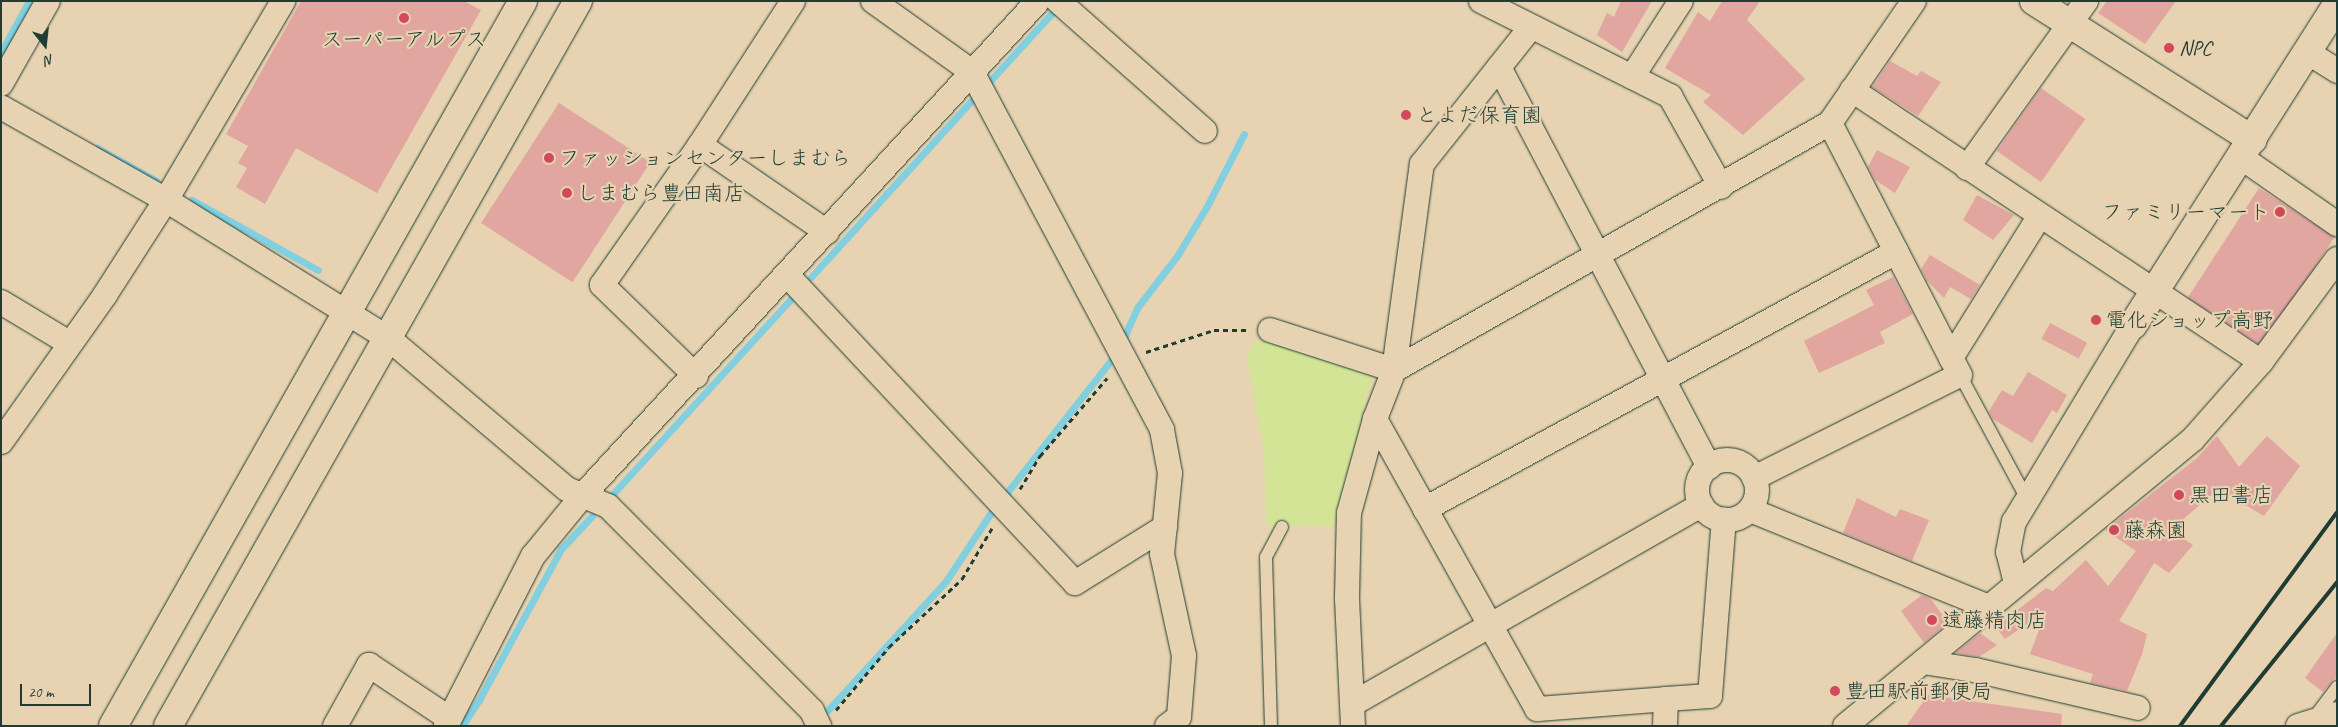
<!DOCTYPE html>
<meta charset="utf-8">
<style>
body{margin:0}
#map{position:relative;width:2338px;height:727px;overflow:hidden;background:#e7d2b1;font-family:Caveat,"Klee One",sans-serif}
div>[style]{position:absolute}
.green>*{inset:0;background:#d3e497}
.stream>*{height:7px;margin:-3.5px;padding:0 3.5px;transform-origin:3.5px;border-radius:3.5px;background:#81cfdf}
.building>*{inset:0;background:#e0a69f;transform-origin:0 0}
.path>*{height:3px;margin-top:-1.5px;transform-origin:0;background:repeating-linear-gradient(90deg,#1f3d34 0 5px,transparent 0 9px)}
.roads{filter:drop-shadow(0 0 1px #1f3d34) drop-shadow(0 0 1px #1f3d34)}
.lane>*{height:12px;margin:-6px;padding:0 6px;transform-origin:6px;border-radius:6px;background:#e7d2b1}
.street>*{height:24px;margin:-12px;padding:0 12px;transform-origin:12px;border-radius:12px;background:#e7d2b1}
.street>.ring{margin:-12px;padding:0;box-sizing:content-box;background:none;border:24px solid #e7d2b1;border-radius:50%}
.secondary>*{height:28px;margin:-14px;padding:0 14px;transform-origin:14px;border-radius:14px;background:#e7d2b1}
.rail>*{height:4px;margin:-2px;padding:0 2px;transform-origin:2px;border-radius:2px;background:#1f3d34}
.dots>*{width:14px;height:14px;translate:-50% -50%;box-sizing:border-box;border:2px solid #e7d2b1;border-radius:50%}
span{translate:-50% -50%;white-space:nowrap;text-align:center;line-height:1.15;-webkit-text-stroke:4.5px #e7d2b1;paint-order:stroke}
.poi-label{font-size:21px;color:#1f3d34}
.left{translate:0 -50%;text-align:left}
.right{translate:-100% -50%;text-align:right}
.frame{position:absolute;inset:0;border:2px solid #1f3d34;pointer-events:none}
.north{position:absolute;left:20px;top:20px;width:50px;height:50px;-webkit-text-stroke:4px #e7d2b1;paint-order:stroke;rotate:164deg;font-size:14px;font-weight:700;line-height:20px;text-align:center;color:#1f3d34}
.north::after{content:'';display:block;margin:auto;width:18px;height:22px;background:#1f3d34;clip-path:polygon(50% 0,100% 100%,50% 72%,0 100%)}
.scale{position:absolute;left:20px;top:684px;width:71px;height:22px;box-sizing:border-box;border:2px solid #1f3d34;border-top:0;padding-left:6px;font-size:15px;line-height:18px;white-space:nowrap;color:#1f3d34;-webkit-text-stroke:4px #e7d2b1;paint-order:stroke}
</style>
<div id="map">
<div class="green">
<i style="clip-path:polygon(1254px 341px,1308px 343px,1373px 374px,1334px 526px,1266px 525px,1264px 451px,1247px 358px)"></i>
</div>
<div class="stream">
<i style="left:1px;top:52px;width:58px;rotate:-61.2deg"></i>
<i style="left:989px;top:82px;width:95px;rotate:-47.6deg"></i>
<i style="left:97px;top:148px;width:68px;rotate:29.2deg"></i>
<i style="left:192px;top:200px;width:144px;rotate:29.1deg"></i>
<i style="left:811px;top:277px;width:238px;rotate:-47.7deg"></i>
<i style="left:1122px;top:342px;width:37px;rotate:-66deg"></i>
<i style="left:1137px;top:308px;width:66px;rotate:-52.4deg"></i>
<i style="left:1177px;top:256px;width:56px;rotate:-58.9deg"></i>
<i style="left:1206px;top:208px;width:83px;rotate:-62.8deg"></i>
<i style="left:610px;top:497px;width:270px;rotate:-47.6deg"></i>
<i style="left:828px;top:710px;width:175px;rotate:-47.5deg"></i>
<i style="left:946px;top:581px;width:80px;rotate:-56.7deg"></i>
<i style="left:990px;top:514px;width:204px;rotate:-51.8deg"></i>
<i style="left:462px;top:726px;width:31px;rotate:-57deg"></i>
<i style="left:479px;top:700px;width:172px;rotate:-61.5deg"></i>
<i style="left:561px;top:549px;width:45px;rotate:-46.8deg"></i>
</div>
<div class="building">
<i style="clip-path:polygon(301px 1px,464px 1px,481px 10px,377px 193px,296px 148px,265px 204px,236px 187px,247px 168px,238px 163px,248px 146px,226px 134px)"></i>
<i style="clip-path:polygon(1621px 1px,1652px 1px,1622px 52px,1597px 35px,1607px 13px,1614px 17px)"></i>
<i style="clip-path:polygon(1722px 1px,1760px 1px,1747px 20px,1805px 79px,1743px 135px,1703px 102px,1711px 95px,1665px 68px,1698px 12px,1710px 21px)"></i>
<i style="clip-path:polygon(2107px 1px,2176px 1px,2145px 44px,2098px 13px)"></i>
<i style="clip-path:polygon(1890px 61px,1917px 76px,1921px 71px,1941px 82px,1918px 116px,1872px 87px)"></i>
<i style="left:2041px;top:88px;width:54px;height:77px;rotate:35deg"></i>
<i style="left:559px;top:103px;width:109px;height:143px;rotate:33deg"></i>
<i style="clip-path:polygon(1877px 150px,1910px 167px,1895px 193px,1875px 180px,1868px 167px)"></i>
<i style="left:2259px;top:188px;width:90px;height:131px;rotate:33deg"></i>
<i style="clip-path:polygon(1977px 195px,2014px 215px,1993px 240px,1963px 220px)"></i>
<i style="clip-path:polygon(1930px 255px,1980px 285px,1971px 299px,1950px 287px,1944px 298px,1927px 281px,1921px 269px)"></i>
<i style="clip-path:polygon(1893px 277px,1913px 314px,1880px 332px,1885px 343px,1819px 373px,1804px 341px,1874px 305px,1866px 290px)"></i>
<i style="left:2050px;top:323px;width:42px;height:18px;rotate:28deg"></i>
<i style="clip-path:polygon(2028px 372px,2067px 395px,2057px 413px,2052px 410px,2032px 443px,1993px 419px,1989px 411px,2002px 390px,2013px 396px)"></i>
<i style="clip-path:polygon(2217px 436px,2239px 467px,2267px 436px,2300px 466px,2264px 516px,2218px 489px,2171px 530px,2193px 545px,2169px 573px,2154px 563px,2119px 621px,2147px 634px,2142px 654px,2127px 691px,2090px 683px,2093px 674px,2030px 654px,2046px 611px,2005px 639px,1996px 627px,2046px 588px,2053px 591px,2086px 560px,2108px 586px,2136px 551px,2105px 530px,2197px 458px)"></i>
<i style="clip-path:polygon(1857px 498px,1896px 517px,1900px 509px,1929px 520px,1912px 561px,1843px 533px)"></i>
<i style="clip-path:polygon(1922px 595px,1931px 599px,1948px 623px,1924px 643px,1901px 611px)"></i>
<i style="clip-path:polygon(1980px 633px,1997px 645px,1979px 657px,1955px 653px)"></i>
<i style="clip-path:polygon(2337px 633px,2337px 676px,2323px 692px,2305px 678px)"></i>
<i style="clip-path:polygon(1928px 695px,2062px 714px,2061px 726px,1906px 726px)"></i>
</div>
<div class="path">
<i style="left:1146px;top:352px;width:71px;rotate:-17.9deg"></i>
<i style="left:1214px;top:330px;width:32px"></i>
<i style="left:1020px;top:489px;width:39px;rotate:-59deg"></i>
<i style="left:1040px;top:456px;width:103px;rotate:-49.3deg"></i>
<i style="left:836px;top:710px;width:82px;rotate:-49.9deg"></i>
<i style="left:889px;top:647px;width:100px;rotate:-43deg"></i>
<i style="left:962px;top:579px;width:59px;rotate:-59.5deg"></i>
</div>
<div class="roads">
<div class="lane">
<i style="left:1960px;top:375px;width:143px;rotate:61.6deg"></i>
<i style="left:2313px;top:719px;width:40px;rotate:-53deg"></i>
<i style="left:1271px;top:726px;width:169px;rotate:-91.7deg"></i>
<i style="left:1266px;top:557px;width:34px;rotate:-62deg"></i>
</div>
<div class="street">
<i style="left:873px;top:1px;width:122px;rotate:35.6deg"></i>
<i style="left:972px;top:72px;width:405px;rotate:62deg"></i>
<i style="left:1162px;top:430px;width:44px;rotate:79.5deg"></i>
<i style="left:1170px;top:473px;width:81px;rotate:95.6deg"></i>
<i style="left:1162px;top:554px;width:104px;rotate:77.8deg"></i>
<i style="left:1184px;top:656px;width:61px;rotate:94.7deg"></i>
<i style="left:1179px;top:717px;width:15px;rotate:143deg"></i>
<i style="left:1058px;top:1px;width:196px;rotate:41.5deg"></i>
<i style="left:1481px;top:1px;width:212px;rotate:26.7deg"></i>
<i style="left:1670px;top:96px;width:104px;rotate:60.7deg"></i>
<i style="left:2307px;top:52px;width:36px;rotate:32deg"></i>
<i style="left:1499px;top:67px;width:452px;rotate:62.3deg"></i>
<i style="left:1632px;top:77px;width:90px;rotate:-57.2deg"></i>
<i style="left:1px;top:84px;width:95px;rotate:-60.5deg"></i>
<i style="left:1852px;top:90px;width:491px;rotate:33.6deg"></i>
<i style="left:1px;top:107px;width:189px;rotate:29.4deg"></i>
<i style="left:166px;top:200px;width:261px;rotate:31.9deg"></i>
<i style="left:388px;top:338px;width:234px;rotate:40.2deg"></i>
<i style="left:567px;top:489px;width:44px;rotate:22.5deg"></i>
<i style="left:608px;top:506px;width:289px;rotate:45.1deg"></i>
<i style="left:812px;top:711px;width:17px;rotate:65deg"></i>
<i style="left:700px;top:145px;width:154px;rotate:34.4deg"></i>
<i style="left:2242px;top:158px;width:116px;rotate:34.8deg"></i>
<i style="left:1967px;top:168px;width:205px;rotate:-54.5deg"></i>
<i style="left:788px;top:276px;width:420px;rotate:46.9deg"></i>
<i style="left:1075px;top:583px;width:106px;rotate:-31.9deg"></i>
<i style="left:1px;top:302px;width:79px;rotate:31.1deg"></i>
<i style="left:1270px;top:330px;width:130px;rotate:17.9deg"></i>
<i style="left:1394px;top:370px;width:501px;rotate:-29.53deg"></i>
<i style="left:1830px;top:123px;width:148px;rotate:-55.5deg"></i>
<i style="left:1951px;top:358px;width:166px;rotate:-58deg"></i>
<i style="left:696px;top:376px;width:131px;rotate:-135.9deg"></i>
<i style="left:602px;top:285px;width:171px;rotate:-55deg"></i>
<i style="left:700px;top:145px;width:171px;rotate:-57.1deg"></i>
<i style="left:1375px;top:419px;width:332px;rotate:60.8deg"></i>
<i style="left:1537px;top:709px;width:129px;rotate:-4.4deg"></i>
<i style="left:1px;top:442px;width:180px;rotate:-54.7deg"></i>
<i style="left:105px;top:295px;width:113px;rotate:-57.3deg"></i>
<i style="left:166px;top:200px;width:231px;rotate:-59.5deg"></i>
<i class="ring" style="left:1697px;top:460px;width:36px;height:36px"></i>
<i style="left:1754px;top:478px;width:230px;rotate:-26.6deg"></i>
<i style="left:1960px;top:375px;width:284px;rotate:-117.3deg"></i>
<i style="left:1425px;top:509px;width:537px;rotate:-28.62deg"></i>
<i style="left:1750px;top:510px;width:258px;rotate:22.1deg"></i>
<i style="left:2016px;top:583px;width:32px;rotate:-104deg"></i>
<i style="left:2008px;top:552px;width:31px;rotate:-79deg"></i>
<i style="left:2014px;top:522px;width:230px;rotate:-58.9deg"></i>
<i style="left:1923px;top:662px;width:53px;rotate:8.7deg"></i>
<i style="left:1975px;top:670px;width:167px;rotate:13.1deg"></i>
<i style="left:1354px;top:703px;width:400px;rotate:-29.7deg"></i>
<i style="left:335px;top:726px;width:70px;rotate:-60.9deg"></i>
<i style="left:369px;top:665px;width:97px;rotate:33.7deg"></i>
<i style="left:446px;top:726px;width:191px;rotate:-62.9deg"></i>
<i style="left:533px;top:556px;width:80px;rotate:-50.6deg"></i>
<i style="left:584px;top:494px;width:670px;rotate:-47.36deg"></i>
<i style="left:1353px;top:726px;width:128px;rotate:-92.7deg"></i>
<i style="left:1347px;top:598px;width:85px;rotate:-88.7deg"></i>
<i style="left:1349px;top:513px;width:98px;rotate:-74.5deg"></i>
<i style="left:1375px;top:419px;width:53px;rotate:-68.8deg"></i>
<i style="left:1394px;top:370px;width:208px;rotate:-82.3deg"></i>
<i style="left:1422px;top:164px;width:174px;rotate:-51.5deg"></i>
<i style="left:1665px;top:726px;width:27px;rotate:-88deg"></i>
<i style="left:1666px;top:699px;width:44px;rotate:-3.9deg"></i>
<i style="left:1710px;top:696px;width:177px;rotate:-85.5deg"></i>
<i style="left:1845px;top:726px;width:451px;rotate:-39.5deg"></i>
<i style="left:2193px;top:439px;width:103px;rotate:-48.6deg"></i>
<i style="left:2261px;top:362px;width:128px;rotate:-53.6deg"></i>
<i style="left:2298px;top:726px;width:41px;rotate:-17.1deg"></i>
</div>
<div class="secondary">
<i style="left:2034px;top:1px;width:259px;rotate:32.4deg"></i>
<i style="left:2133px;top:325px;width:379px;rotate:-57.5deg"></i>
<i style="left:113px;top:726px;width:833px;rotate:-60.51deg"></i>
<i style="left:168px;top:726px;width:833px;rotate:-60.51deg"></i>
</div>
</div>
<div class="rail">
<i style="left:2180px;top:726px;width:265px;rotate:-53.7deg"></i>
<i style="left:2221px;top:726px;width:185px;rotate:-51.1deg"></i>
</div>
<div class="dots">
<i style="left:404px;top:18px;background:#d1495b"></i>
<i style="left:2169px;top:48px;background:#d1495b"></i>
<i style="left:1406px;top:115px;background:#d1495b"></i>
<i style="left:549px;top:158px;background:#d1495b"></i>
<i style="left:567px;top:193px;background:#d1495b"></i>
<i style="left:2280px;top:212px;background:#d1495b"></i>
<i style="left:2096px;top:320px;background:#d1495b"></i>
<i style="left:2179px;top:495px;background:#d1495b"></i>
<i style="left:2114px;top:530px;background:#d1495b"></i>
<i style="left:1932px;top:620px;background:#d1495b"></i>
<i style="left:1835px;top:691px;background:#d1495b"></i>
</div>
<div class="poi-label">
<span style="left:404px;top:39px">スーパーアルプス</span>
<span class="left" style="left:2179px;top:48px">NPC</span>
<span class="left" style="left:1416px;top:115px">とよだ保育園</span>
<span class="left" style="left:559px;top:158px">ファッションセンターしまむら</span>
<span class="left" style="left:577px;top:193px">しまむら豊田南店</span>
<span class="right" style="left:2270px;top:212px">ファミリーマート</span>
<span class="left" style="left:2106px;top:320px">電化ショップ高野</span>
<span class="left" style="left:2189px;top:495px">黒田書店</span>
<span class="left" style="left:2124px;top:530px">藤森園</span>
<span class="left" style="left:1942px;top:620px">遠藤精肉店</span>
<span class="left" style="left:1845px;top:691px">豊田駅前郵便局</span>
</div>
<div class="frame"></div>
<div class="north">N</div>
<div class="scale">20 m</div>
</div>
